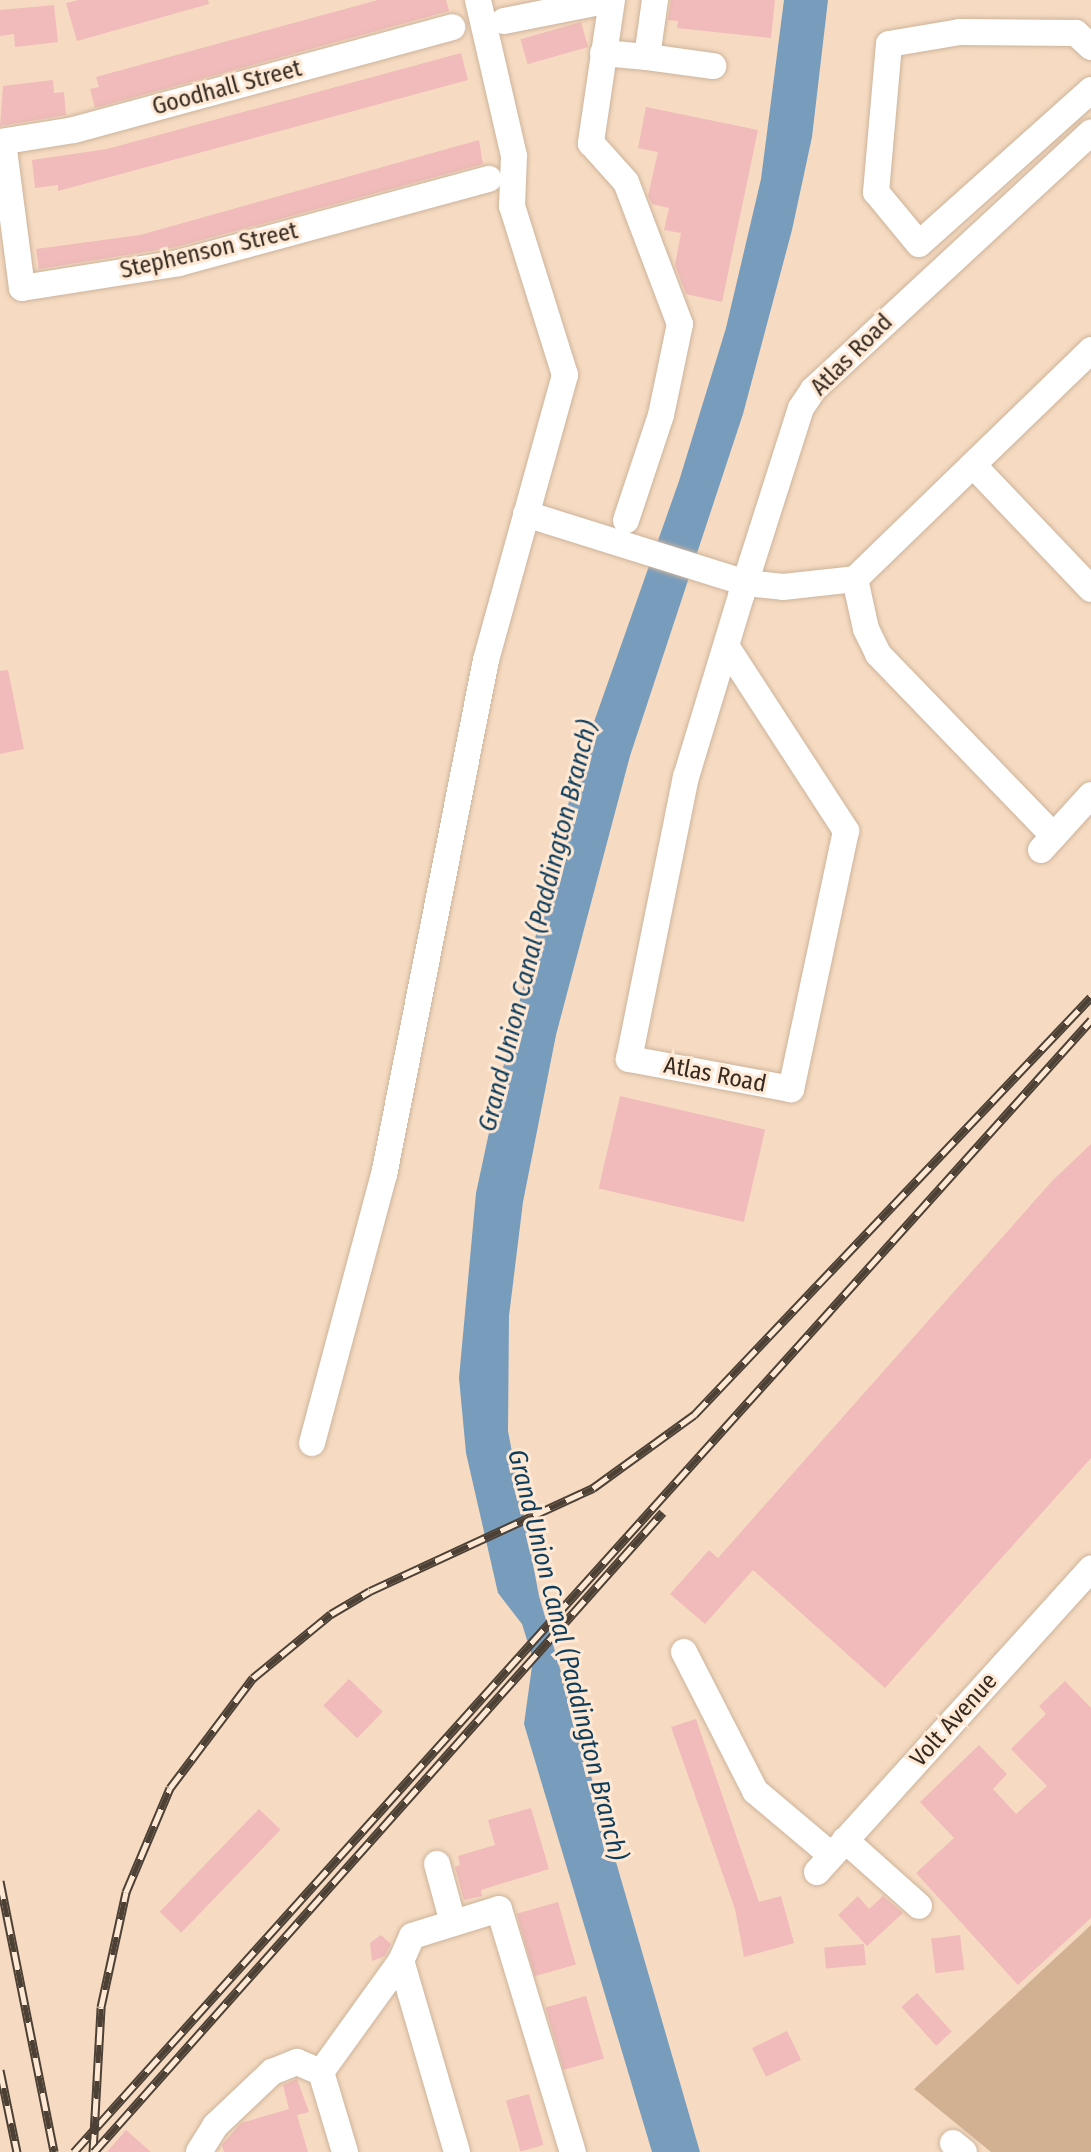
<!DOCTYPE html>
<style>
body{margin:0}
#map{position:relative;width:1091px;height:2152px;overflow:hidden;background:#f6dbc2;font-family:"Fira Sans Condensed",sans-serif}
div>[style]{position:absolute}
.green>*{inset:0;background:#d2b193}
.water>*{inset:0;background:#789dbc}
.building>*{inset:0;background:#f0bbba;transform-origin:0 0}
.roads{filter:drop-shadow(0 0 2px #cdb39b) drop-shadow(0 0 2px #cdb39b)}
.minor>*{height:26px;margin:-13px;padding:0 13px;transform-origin:13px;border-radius:13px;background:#fff}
.rail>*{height:9px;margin-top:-4.5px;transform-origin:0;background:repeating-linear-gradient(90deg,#ffe9d5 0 18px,#4d4136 0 36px);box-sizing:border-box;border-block:2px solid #4d4136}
span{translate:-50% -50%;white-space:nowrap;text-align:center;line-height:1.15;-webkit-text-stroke:6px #ffe9d5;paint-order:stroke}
.street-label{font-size:24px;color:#362b22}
.water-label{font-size:26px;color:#0e3d5c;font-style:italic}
</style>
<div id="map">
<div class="green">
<i style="clip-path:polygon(1091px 1925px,1091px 2152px,991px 2152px,914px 2089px)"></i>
</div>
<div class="water">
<i style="clip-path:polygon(784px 0,828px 0,812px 137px,792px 230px,743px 414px,630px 756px,556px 1035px,523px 1202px,509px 1316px,508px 1431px,539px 1596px,700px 2152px,652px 2152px,524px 1724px,533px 1659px,522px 1624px,498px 1593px,466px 1453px,459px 1378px,476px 1193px,502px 1072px,576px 773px,679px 481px,726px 328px,761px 179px)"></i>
</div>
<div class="building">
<i style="clip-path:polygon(79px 0,208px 0,209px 4px,77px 41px,66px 3px)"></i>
<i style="clip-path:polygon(378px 0,446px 0,449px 11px,95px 108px,90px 89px,99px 87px,96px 77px)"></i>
<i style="clip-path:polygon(671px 0,775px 0,771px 38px,677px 28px,678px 21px,668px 20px)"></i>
<i style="clip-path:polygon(54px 5px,58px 42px,15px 47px,14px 34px,0 36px,0 10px)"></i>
<i style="left:581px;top:22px;width:26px;height:63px;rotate:74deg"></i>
<i style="clip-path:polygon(461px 53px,468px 80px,58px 191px,58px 185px,35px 188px,32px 160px,107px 149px)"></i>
<i style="clip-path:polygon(53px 80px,54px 93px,64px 92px,66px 115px,0 126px,3px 86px)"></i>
<i style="clip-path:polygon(646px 107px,758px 130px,722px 302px,686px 294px,675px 265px,681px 233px,664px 230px,669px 208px,652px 204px,648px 196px,658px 152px,638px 148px)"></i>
<i style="clip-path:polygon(479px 140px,483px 164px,176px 247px,39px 269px,36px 249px,140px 235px)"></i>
<i style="clip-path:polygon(8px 670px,24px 749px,0 754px,0 671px)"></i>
<i style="left:620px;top:1096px;width:149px;height:95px;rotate:13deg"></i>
<i style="clip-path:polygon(1091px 1144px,1091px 1458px,885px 1688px,753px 1570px,705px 1624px,670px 1594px,709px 1550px,718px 1558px,1052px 1181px)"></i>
<i style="left:349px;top:1679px;width:47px;height:37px;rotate:44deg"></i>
<i style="clip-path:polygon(1065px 1681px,1091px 1708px,1091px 1918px,1018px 1985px,916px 1873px,954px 1838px,920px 1802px,979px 1745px,1007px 1774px,993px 1789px,1016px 1814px,1047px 1786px,1011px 1749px,1046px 1714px,1039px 1706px)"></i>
<i style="clip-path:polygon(696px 1719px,759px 1902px,781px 1896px,794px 1943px,744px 1957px,735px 1909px,671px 1727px)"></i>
<i style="clip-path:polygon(531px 1808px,549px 1869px,481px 1890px,482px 1896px,464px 1900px,455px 1867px,460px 1865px,458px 1856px,495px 1845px,488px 1820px)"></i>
<i style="left:259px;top:1809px;width:30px;height:143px;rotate:44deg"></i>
<i style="clip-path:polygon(858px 1896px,869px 1909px,883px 1896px,903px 1913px,867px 1946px,838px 1915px)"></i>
<i style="left:558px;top:1902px;width:65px;height:43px;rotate:74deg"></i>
<i style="clip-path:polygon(381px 1935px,391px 1944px,385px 1956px,372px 1961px,370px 1943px)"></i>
<i style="left:960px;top:1935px;width:35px;height:29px;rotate:83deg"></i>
<i style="left:864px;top:1944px;width:21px;height:40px;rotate:85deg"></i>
<i style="left:917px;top:1993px;width:52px;height:21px;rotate:48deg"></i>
<i style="left:586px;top:1996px;width:65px;height:42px;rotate:74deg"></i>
<i style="left:787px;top:2031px;width:32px;height:39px;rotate:64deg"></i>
<i style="clip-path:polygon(297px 2079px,309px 2112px,297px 2115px,308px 2152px,224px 2152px,222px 2145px,241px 2123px,289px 2109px,283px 2085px)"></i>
<i style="left:529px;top:2094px;width:53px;height:24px;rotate:74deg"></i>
<i style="clip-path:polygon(126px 2130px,151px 2152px,107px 2152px)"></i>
</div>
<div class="roads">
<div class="minor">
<i style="left:612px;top:0;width:145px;rotate:98.4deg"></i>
<i style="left:591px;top:143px;width:52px;rotate:48.1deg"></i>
<i style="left:626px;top:182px;width:152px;rotate:69.2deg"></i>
<i style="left:680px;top:324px;width:93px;rotate:101.8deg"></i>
<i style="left:661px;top:415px;width:111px;rotate:108.4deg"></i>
<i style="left:504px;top:21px;width:108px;rotate:-11.2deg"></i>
<i style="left:1091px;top:47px;width:21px;rotate:-137deg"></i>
<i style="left:1076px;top:33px;width:116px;rotate:-179.5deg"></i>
<i style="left:960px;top:32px;width:72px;rotate:170.4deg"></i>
<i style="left:889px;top:44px;width:149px;rotate:95deg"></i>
<i style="left:876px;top:192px;width:67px;rotate:50.4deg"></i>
<i style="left:919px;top:244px;width:231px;rotate:-41.8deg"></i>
<i style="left:603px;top:53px;width:44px;rotate:5.2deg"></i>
<i style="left:647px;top:57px;width:58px;rotate:-82deg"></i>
<i style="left:647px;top:57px;width:67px;rotate:7.8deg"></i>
<i style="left:0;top:142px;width:75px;rotate:-9.2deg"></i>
<i style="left:74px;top:130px;width:392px;rotate:-15.2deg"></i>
<i style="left:3px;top:142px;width:147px;rotate:82.6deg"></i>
<i style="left:22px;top:288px;width:159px;rotate:-9deg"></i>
<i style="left:179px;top:263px;width:321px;rotate:-15.2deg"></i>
<i style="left:973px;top:465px;width:171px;rotate:46.4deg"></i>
<i style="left:526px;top:514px;width:231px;rotate:17.4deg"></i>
<i style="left:746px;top:583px;width:37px;rotate:6deg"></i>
<i style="left:783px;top:587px;width:72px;rotate:-6.3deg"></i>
<i style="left:855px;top:579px;width:329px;rotate:-44.1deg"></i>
<i style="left:855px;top:579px;width:51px;rotate:77.6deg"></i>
<i style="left:866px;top:629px;width:28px;rotate:64deg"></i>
<i style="left:878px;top:654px;width:253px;rotate:46deg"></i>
<i style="left:728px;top:649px;width:217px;rotate:57deg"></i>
<i style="left:846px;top:831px;width:264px;rotate:102deg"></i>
<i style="left:791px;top:1089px;width:165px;rotate:-169.5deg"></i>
<i style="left:629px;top:1059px;width:288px;rotate:-78.6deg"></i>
<i style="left:686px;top:777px;width:189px;rotate:-73.1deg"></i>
<i style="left:741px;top:596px;width:197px;rotate:-72.3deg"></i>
<i style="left:801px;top:408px;width:22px;rotate:-56deg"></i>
<i style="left:813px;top:390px;width:379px;rotate:-42.8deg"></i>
<i style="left:1041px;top:850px;width:74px;rotate:-47.7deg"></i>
<i style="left:312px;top:1443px;width:278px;rotate:-75deg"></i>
<i style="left:384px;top:1175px;width:525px;rotate:-78.8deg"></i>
<i style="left:486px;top:660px;width:296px;rotate:-74.5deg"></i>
<i style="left:565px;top:375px;width:177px;rotate:-107.4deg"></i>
<i style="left:512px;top:206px;width:50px;rotate:-87.7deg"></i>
<i style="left:514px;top:156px;width:160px;rotate:-103deg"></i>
<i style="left:684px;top:1652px;width:156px;rotate:62.9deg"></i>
<i style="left:755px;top:1791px;width:99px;rotate:40.1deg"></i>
<i style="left:845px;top:1840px;width:99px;rotate:41.7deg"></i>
<i style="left:437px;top:1864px;width:61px;rotate:74.8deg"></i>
<i style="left:817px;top:1872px;width:409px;rotate:-47.9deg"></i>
<i style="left:953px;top:2143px;width:14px;rotate:39deg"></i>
<i style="left:199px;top:2152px;width:31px;rotate:-58deg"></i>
<i style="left:215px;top:2126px;width:79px;rotate:-43.5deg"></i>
<i style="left:272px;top:2072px;width:27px;rotate:-22deg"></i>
<i style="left:297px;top:2062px;width:26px;rotate:23deg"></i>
<i style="left:345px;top:2152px;width:84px;rotate:-106.7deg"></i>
<i style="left:321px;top:2072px;width:137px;rotate:-54.2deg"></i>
<i style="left:457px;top:2152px;width:199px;rotate:-106.3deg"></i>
<i style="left:401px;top:1961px;width:27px;rotate:-66deg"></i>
<i style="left:412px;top:1936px;width:91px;rotate:-17.2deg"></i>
<i style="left:499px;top:1909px;width:254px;rotate:73.1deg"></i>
</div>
</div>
<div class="rail">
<i style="left:0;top:1881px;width:276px;rotate:78.7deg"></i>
<i style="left:0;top:2070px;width:84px;rotate:78.3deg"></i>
<i style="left:74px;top:2152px;width:1522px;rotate:-48.06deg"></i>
<i style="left:93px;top:2152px;width:145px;rotate:-86.8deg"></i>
<i style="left:101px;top:2007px;width:118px;rotate:-77.7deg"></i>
<i style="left:126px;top:1892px;width:113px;rotate:-67.1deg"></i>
<i style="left:170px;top:1788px;width:138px;rotate:-53deg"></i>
<i style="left:253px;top:1678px;width:101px;rotate:-39.4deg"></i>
<i style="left:331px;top:1614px;width:45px;rotate:-30.5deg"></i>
<i style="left:370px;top:1591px;width:246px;rotate:-24.8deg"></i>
<i style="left:593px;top:1488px;width:125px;rotate:-35.9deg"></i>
<i style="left:694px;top:1415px;width:576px;rotate:-46.48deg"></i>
<i style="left:94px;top:2152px;width:856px;rotate:-48.36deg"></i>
</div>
<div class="street-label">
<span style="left:227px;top:88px;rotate:-15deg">Goodhall Street</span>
<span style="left:209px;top:251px;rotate:-13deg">Stephenson Street</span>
<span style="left:852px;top:355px;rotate:-45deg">Atlas Road</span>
<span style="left:715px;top:1075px;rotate:11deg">Atlas Road</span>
<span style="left:954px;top:1720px;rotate:-48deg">Volt Avenue</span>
</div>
<div class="water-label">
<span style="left:538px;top:926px;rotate:-76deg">Grand Union Canal (Paddington Branch)</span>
<span style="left:567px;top:1655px;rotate:76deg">Grand Union Canal (Paddington Branch)</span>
</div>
</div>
